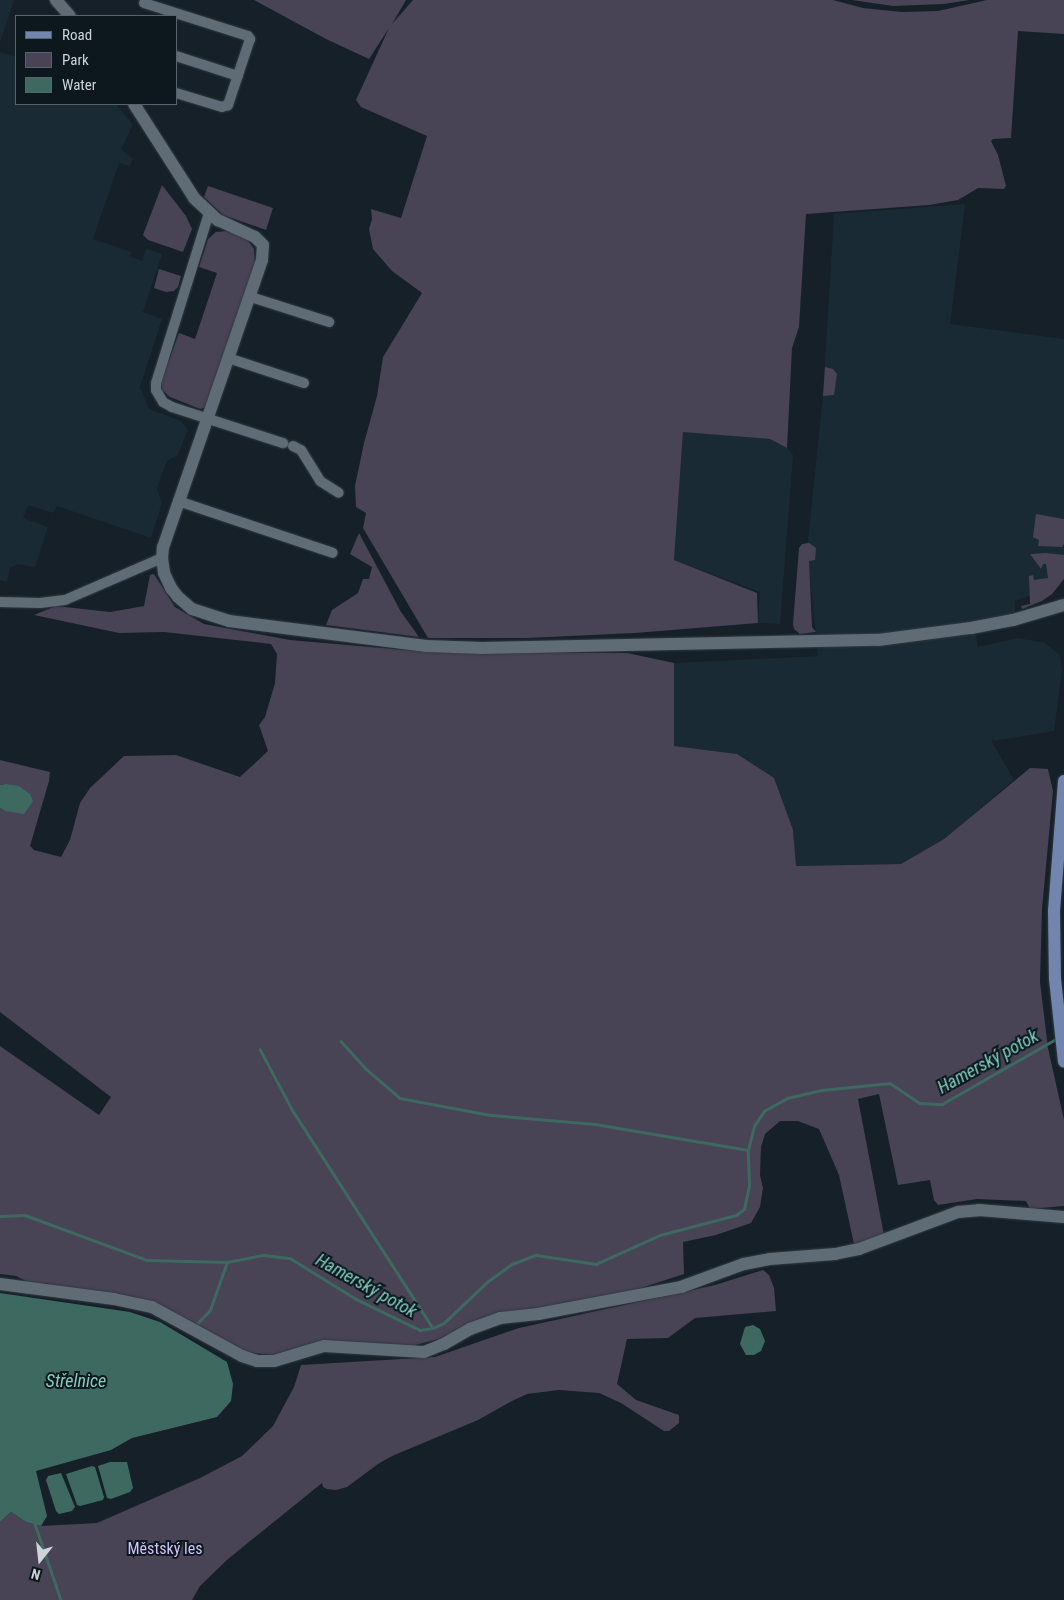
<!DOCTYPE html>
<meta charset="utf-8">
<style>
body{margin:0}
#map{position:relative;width:1064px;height:1600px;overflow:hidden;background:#152028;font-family:"Roboto Condensed",sans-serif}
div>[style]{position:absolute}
.built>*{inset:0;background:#192a35}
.green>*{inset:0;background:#484355}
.water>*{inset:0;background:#3e6961}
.stream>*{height:2.5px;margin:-1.25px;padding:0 1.25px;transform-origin:1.25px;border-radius:1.25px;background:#3e6961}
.roads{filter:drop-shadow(0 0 1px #323a41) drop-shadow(0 0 1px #323a41)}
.minor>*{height:10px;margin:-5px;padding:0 5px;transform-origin:5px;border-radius:5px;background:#5f6c76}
.tertiary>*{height:12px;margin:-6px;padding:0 6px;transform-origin:6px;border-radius:6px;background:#5f6c76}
.primary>*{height:12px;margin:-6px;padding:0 6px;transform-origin:6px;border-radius:6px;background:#7285af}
span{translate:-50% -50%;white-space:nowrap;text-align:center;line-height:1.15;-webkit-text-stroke:4px #0c171e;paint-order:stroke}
.park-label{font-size:16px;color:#d3c2fb}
.water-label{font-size:18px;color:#83d0c0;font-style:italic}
.legend{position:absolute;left:15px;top:15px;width:162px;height:90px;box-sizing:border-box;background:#0c171e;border:1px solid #596369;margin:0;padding:6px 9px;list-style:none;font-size:15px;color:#ccd4d9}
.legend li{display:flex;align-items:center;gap:10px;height:25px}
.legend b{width:25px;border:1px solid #596369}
.north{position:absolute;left:15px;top:1535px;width:50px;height:50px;-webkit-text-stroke:4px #0c171e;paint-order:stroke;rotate:196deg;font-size:14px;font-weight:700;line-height:20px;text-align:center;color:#ccd4d9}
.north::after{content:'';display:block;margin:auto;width:18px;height:22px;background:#ccd4d9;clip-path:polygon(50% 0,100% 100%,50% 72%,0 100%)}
</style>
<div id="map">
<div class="built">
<i style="clip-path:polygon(0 0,14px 0,0 42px)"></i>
<i style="clip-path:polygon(0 52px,16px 57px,16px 104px,116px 104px,133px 125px,121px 149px,133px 159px,130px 166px,119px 163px,93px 239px,132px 252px,130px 256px,142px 261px,146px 249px,162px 254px,143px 312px,162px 319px,140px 387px,149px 409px,181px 421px,188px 430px,178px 455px,167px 461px,157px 488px,162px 503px,151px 538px,57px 506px,53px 513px,28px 505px,23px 518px,48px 527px,35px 567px,18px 564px,10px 568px,7px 582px,0 580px)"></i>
<i style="clip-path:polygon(965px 204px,950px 324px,1064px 339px,1064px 574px,1055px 586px,1015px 601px,1015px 613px,974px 623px,978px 647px,1018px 638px,1045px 643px,1060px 655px,1062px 671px,1054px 731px,993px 741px,992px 736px,992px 742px,1014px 780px,944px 839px,901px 864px,795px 866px,793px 830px,737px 754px,674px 746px,674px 663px,818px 656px,807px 550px,823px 396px,834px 214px)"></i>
<i style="clip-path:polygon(683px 431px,770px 439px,787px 448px,793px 455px,780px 624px,758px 623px,760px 592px,674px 560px)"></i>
</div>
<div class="green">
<i style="clip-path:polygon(254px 0,406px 0,392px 24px,413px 0,833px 0,863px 8px,902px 12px,938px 11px,987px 0,1064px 0,1064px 34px,1018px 31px,1011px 138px,993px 139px,991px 141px,998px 155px,1006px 186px,1004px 189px,978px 188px,958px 200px,929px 205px,806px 214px,799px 327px,792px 348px,787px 448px,770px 439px,683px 432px,674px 560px,757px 593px,758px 623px,635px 633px,528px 638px,428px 638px,363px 528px,366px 513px,356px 507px,355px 486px,364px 443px,377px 396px,383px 357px,422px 293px,392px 271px,373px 249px,369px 229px,372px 219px,371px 209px,401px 218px,427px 136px,361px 107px,356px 100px,389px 28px,369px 59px,326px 39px)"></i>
<i style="clip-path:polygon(852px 0,969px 0,944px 4px,893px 6px)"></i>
<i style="clip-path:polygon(162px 185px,186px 216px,192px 229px,183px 252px,148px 240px,143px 235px)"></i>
<i style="clip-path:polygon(208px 186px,273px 208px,266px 230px,223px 215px,204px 197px)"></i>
<i style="clip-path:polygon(227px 231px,246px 238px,254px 249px,255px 263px,206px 407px,200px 409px,170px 397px,162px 390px,161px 382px,179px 333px,195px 339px,217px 273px,199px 267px,208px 239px,216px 232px)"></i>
<i style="clip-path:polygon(159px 269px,181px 276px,178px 287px,174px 291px,166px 292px,154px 288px)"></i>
<i style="clip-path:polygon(825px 367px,833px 369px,837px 374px,834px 395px,823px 396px)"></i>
<i style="clip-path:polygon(1036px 514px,1064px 519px,1064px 544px,1062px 547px,1038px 546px,1039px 540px,1033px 537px)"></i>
<i style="clip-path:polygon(359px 533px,401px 612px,419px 637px,326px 625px,332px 610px,358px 593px,363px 579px,369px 579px,372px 567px,350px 554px)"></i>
<i style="clip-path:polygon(809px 543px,816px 548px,815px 560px,809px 561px,812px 627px,816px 632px,800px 634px,794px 629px,793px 624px,799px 548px,802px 544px)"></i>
<i style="clip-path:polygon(1046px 553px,1064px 555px,1064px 579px,1052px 594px,1042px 601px,1022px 609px,1021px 606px,1030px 604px,1029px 576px,1033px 575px,1034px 580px,1048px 578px,1046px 564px,1043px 564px,1041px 569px,1030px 554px)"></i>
<i style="clip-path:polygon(154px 574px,175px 607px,204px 624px,290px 640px,440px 653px,627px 653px,674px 663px,674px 746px,737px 754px,774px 778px,793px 830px,796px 866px,901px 864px,944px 839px,1030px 768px,1048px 769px,1053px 791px,1042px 909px,1040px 982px,1048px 1048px,1064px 1120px,1064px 1206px,1030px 1209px,1026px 1201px,977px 1199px,938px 1205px,934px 1200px,930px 1180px,898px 1185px,879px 1094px,858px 1099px,884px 1235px,854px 1244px,839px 1175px,819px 1129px,798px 1121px,780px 1121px,765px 1134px,761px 1147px,760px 1175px,763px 1188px,760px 1207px,751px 1223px,716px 1235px,683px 1242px,684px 1274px,638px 1289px,407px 1347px,273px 1355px,237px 1351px,124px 1300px,46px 1283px,30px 1283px,16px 1276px,0 1274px,0 1046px,99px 1115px,111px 1097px,0 1012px,0 808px,5px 811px,5px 784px,0 785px,0 760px,50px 772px,49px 781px,30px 846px,34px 850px,61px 857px,70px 840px,80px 803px,90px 788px,124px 756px,176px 755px,240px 777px,268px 751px,259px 725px,265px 717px,275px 683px,277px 654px,271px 644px,164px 632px,119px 633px,34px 615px,56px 606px,110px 612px,144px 606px,150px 575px)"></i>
<i style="clip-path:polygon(763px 1270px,769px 1275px,774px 1288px,776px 1311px,695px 1318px,668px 1338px,627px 1339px,617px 1384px,636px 1400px,679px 1415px,679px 1423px,669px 1431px,664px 1431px,621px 1403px,599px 1393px,559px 1390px,527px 1394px,512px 1401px,478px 1420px,392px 1456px,378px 1464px,347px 1487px,336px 1490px,327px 1489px,323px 1487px,322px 1483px,228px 1559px,200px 1586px,192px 1600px,0 1600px,0 1522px,11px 1512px,26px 1522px,41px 1526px,97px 1523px,200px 1478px,242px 1456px,273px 1426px,294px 1387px,301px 1365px,435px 1357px,519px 1328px,715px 1285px)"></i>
</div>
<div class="water">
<i style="clip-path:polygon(5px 784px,19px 786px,30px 794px,33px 801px,24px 814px,5px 811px,0 808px,0 785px)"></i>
<i style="clip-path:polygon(0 1293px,130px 1312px,160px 1322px,227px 1362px,233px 1384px,231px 1401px,217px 1417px,132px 1438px,111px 1450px,36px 1471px,47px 1516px,41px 1526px,26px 1522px,11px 1512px,0 1522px)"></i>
<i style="clip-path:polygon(753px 1325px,760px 1329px,765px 1341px,761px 1351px,754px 1355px,746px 1355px,740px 1344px,745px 1327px)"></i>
<i style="clip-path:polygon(110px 1462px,127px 1462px,133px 1488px,130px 1492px,111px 1499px,107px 1498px,98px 1466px)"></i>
<i style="clip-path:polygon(92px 1466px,95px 1467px,104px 1497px,103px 1500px,80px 1506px,77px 1505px,66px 1474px)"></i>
<i style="clip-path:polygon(61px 1473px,75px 1507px,72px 1511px,59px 1514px,56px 1511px,46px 1480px,48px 1476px)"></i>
</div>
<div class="stream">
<i style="left:341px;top:1041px;width:36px;rotate:48deg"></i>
<i style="left:365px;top:1068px;width:46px;rotate:40.6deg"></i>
<i style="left:400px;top:1098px;width:93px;rotate:10.6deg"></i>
<i style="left:491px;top:1115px;width:104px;rotate:4.9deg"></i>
<i style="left:595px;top:1124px;width:155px;rotate:9.6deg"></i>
<i style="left:260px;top:1049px;width:70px;rotate:62deg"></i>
<i style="left:293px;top:1111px;width:258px;rotate:57.2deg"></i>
<i style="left:0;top:1216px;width:25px;rotate:-2deg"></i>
<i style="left:25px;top:1215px;width:130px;rotate:20.2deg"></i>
<i style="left:147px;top:1260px;width:80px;rotate:1.4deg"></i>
<i style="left:227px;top:1262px;width:38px;rotate:-11deg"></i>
<i style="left:264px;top:1255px;width:26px;rotate:7deg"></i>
<i style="left:290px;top:1258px;width:78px;rotate:31.8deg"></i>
<i style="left:356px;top:1299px;width:71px;rotate:25.8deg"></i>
<i style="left:420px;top:1330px;width:13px;rotate:-9deg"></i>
<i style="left:433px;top:1328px;width:12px;rotate:-24deg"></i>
<i style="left:444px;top:1323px;width:59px;rotate:-43.6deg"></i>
<i style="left:487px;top:1282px;width:31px;rotate:-36deg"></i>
<i style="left:512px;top:1264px;width:26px;rotate:-21deg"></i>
<i style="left:536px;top:1255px;width:61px;rotate:8.5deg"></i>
<i style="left:596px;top:1264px;width:70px;rotate:-24.4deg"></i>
<i style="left:660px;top:1235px;width:79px;rotate:-14.7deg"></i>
<i style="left:736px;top:1215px;width:10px;rotate:-37deg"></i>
<i style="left:744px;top:1209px;width:24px;rotate:-78deg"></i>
<i style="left:749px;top:1186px;width:36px;rotate:-92deg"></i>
<i style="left:748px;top:1150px;width:25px;rotate:-76deg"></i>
<i style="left:754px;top:1126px;width:18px;rotate:-56deg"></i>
<i style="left:764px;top:1111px;width:26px;rotate:-29deg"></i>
<i style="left:787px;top:1098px;width:36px;rotate:-13deg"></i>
<i style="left:822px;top:1090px;width:68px;rotate:-5.9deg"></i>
<i style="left:890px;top:1083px;width:36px;rotate:34deg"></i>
<i style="left:920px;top:1103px;width:22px;rotate:3deg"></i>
<i style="left:942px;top:1104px;width:131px;rotate:-29.7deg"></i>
<i style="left:195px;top:1326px;width:22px;rotate:-47deg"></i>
<i style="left:210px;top:1310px;width:51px;rotate:-70.5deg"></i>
<i style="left:34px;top:1521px;width:83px;rotate:71.1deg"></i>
</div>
<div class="roads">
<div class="minor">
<i style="left:144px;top:3px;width:109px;rotate:17.6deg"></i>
<i style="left:248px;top:36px;width:4px;rotate:56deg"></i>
<i style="left:250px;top:39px;width:70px;rotate:108.4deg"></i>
<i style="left:228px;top:105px;width:6px;rotate:162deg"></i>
<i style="left:222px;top:107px;width:48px;rotate:-163.1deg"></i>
<i style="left:176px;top:56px;width:65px;rotate:17.9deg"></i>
<i style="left:209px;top:213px;width:178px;rotate:107.3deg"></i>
<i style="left:156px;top:383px;width:7px;rotate:90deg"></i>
<i style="left:156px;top:390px;width:14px;rotate:60deg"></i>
<i style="left:163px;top:402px;width:10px;rotate:29deg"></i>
<i style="left:172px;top:407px;width:117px;rotate:18deg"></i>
<i style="left:254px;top:298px;width:79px;rotate:17.7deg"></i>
<i style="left:228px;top:358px;width:80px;rotate:18.2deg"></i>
<i style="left:293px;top:446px;width:9px;rotate:27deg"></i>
<i style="left:301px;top:450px;width:36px;rotate:58deg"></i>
<i style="left:320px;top:481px;width:22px;rotate:32deg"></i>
<i style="left:178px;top:501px;width:163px;rotate:18.5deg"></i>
<i style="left:0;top:602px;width:40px;rotate:1.4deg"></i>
<i style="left:40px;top:603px;width:25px;rotate:-7deg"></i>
<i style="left:65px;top:600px;width:106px;rotate:-23.4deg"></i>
</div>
<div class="tertiary">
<i style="left:56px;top:0;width:21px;rotate:49deg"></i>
<i style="left:134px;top:104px;width:112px;rotate:57.4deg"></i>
<i style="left:194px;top:198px;width:33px;rotate:43deg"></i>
<i style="left:218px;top:220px;width:41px;rotate:24.7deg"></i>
<i style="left:255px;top:237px;width:11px;rotate:45deg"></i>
<i style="left:263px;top:245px;width:15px;rotate:94deg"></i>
<i style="left:262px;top:260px;width:304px;rotate:109deg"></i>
<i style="left:163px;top:547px;width:11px;rotate:95deg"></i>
<i style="left:162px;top:558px;width:15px;rotate:82deg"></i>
<i style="left:164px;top:573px;width:17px;rotate:65deg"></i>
<i style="left:171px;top:588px;width:11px;rotate:52deg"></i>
<i style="left:178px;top:597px;width:18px;rotate:41deg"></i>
<i style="left:192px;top:609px;width:39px;rotate:18deg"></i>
<i style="left:229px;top:621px;width:199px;rotate:7.2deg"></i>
<i style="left:426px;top:646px;width:56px;rotate:2deg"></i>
<i style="left:482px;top:648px;width:396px;rotate:-1.2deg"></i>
<i style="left:878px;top:640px;width:94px;rotate:-7.4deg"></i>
<i style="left:971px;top:628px;width:43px;rotate:-10.8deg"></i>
<i style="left:1013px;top:620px;width:53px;rotate:-16.4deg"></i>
<i style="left:0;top:1284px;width:115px;rotate:7.5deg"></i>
<i style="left:114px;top:1299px;width:39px;rotate:12deg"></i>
<i style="left:152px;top:1307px;width:102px;rotate:28.6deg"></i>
<i style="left:242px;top:1356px;width:16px;rotate:18deg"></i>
<i style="left:257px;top:1361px;width:17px"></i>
<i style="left:274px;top:1361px;width:52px;rotate:-16.7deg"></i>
<i style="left:324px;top:1346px;width:100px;rotate:3.4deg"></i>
<i style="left:424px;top:1352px;width:22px;rotate:-22deg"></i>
<i style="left:444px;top:1344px;width:30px;rotate:-30deg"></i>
<i style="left:470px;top:1329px;width:32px;rotate:-20deg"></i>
<i style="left:500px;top:1318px;width:38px;rotate:-6deg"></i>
<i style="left:538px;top:1314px;width:146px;rotate:-10.7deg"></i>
<i style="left:681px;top:1287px;width:67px;rotate:-20.1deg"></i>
<i style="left:744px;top:1264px;width:26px;rotate:-11deg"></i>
<i style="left:770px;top:1259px;width:65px;rotate:-4.4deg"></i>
<i style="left:835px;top:1254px;width:25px;rotate:-12deg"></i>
<i style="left:859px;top:1249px;width:106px;rotate:-20.5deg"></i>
<i style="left:958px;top:1212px;width:21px;rotate:-5deg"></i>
<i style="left:979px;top:1210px;width:85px;rotate:4.7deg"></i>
</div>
<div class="primary">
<i style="left:1064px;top:781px;width:130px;rotate:94.4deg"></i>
<i style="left:1054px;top:911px;width:68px;rotate:89.2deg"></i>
<i style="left:1055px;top:979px;width:83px;rotate:83.8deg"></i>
</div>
</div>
<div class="park-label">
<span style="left:165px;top:1549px">Městský les</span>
</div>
<div class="water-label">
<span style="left:988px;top:1062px;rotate:-29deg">Hamerský potok</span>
<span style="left:366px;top:1286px;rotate:29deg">Hamerský potok</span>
<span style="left:76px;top:1381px">Střelnice</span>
</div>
<ul class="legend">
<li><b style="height:6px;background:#7285af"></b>Road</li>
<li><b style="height:14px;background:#484355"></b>Park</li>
<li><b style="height:14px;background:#3e6961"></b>Water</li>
</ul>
<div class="north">N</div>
</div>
